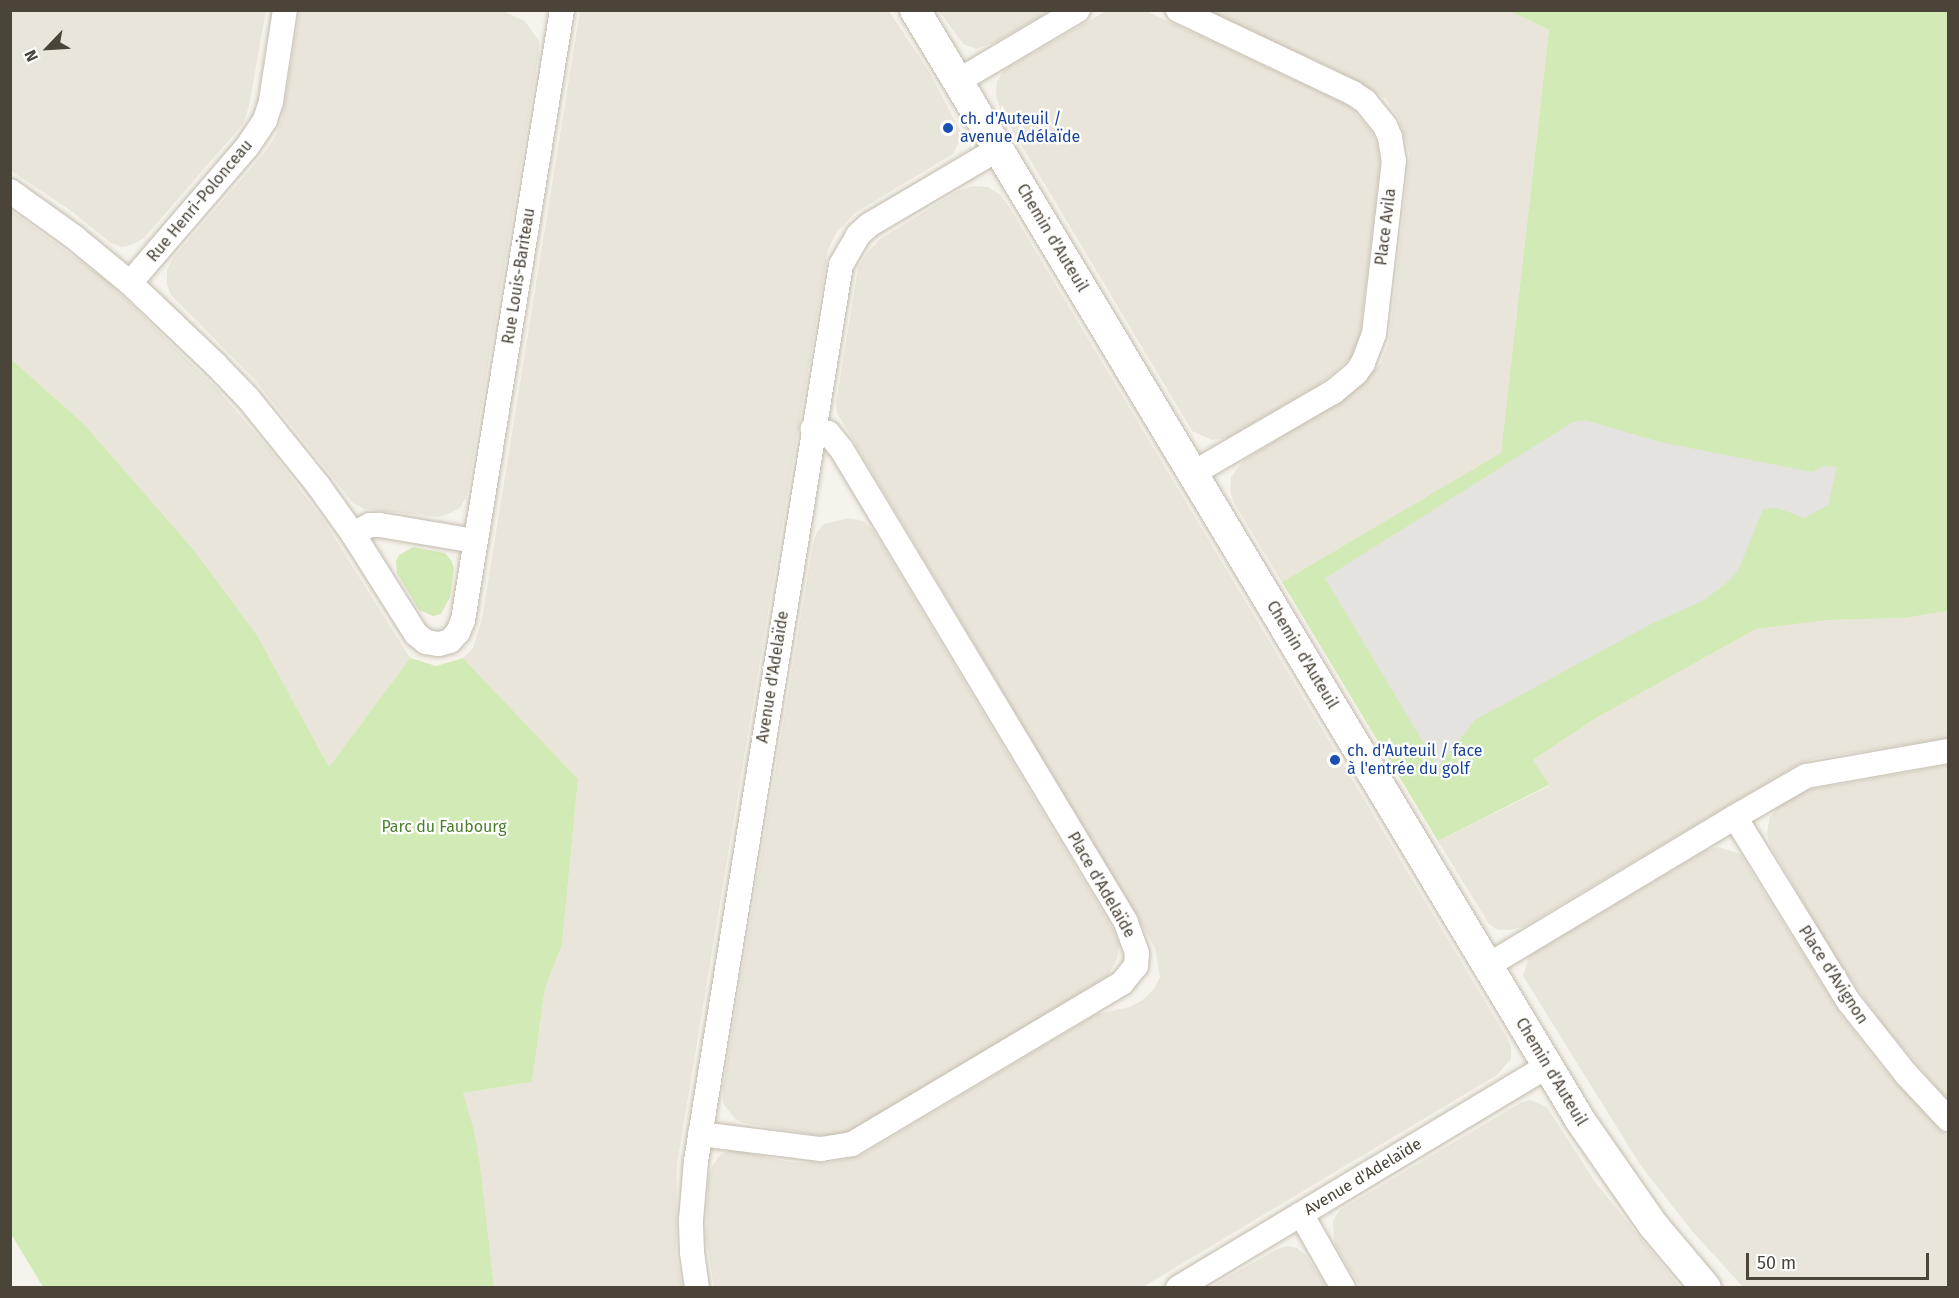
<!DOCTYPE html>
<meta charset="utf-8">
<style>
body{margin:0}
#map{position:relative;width:1959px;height:1298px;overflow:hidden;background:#f6f3ec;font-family:"Fira Sans",sans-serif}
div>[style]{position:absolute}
.residential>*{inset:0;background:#eae5da}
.green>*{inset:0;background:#d2eab5}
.parking>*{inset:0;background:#e5e3e0}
.roads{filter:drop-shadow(0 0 2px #c2bbae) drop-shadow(0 0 2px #c2bbae)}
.minor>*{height:24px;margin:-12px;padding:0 12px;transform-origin:12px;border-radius:12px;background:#fff}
.tertiary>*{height:30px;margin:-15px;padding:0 15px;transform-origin:15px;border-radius:15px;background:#fff}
.dots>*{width:16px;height:16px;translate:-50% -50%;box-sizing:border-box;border:3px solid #fff;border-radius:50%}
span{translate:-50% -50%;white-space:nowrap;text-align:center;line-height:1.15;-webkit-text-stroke:4.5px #fff;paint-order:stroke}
.transit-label{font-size:16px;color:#164399}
.left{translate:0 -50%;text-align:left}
.street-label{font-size:16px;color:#4b4439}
.park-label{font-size:16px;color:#4a7f2a}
.frame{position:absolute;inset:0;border:12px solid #4b4439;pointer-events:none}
.north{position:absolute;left:18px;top:18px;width:60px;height:60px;-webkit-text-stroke:4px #fff;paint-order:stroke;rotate:245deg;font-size:16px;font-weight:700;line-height:24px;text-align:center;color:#4b4439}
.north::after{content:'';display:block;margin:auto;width:21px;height:27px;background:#4b4439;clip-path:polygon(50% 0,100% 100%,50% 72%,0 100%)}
.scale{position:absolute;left:1746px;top:1253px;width:183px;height:27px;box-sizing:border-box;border:3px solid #4b4439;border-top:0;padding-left:8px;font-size:18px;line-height:21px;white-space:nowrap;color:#4b4439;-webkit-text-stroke:4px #fff;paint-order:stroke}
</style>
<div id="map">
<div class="residential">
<i style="clip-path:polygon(1108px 10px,1144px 10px,1348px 105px,1370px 129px,1378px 147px,1380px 164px,1360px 335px,1355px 354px,1319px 385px,1227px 438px,1212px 440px,1192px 431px,1001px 111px,996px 96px,997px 82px,1004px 70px)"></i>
<i style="clip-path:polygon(10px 11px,266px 11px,249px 106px,243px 124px,144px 238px,134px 244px,122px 247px,111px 243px,70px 210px,11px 171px)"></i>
<i style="clip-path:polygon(300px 11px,503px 11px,525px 21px,539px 41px,539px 53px,467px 495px,460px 508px,450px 513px,438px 517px,364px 509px,353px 503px,255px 380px,171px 295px,167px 284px,167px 270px,173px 258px,266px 151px,276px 135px,282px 118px)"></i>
<i style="clip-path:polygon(580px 11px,889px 11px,928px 70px,960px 130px,958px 144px,953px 154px,855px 213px,836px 233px,828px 249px,677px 1164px,676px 1255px,682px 1287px,494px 1287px,480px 1164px,463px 1093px,532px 1082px,545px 988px,562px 945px,578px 779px,463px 658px,473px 648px,482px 619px)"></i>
<i style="clip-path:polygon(939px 11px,1050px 11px,996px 42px,976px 49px,963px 44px)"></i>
<i style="clip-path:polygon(1208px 11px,1510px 11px,1549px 30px,1501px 454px,1282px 582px,1234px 503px,1230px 491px,1231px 477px,1243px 461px,1350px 395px,1381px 363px,1389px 342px,1410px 155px,1399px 119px,1386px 99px,1336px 70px)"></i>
<i style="clip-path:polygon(973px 186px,988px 187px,1001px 195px,1008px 205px,1506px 1036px,1511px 1047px,1511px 1059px,1497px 1075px,1143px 1287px,714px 1287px,706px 1238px,708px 1181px,712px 1166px,720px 1155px,730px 1151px,740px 1151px,789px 1162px,827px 1163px,860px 1156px,1097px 1014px,1130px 1007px,1143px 1000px,1154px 989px,1160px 977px,1155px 948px,837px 413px,836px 403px,858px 268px,867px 253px,880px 239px,958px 191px)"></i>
<i style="clip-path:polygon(10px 210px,106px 280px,219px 391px,273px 454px,324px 521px,410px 658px,329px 767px,257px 635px,193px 549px,84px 424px,11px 359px)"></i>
<i style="clip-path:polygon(850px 518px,863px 521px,873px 530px,1113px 929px,1119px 945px,1117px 959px,1107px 977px,854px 1129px,839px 1136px,829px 1137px,744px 1123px,735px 1119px,723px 1103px,723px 1088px,813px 543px,817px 532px,824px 524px)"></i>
<i style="clip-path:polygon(1948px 611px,1948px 738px,1814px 759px,1797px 765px,1523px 927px,1509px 930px,1498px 930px,1489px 924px,1438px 841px,1549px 786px,1533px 760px,1596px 718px,1756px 629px,1828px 620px,1904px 618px)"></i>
<i style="clip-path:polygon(1948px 765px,1948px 1101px,1883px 1024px,1834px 955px,1769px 843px,1767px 832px,1770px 817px,1780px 805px,1808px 790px)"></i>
<i style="clip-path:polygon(1718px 847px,1740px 854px,1840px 1014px,1884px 1070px,1948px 1137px,1948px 1287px,1743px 1287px,1693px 1232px,1641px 1166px,1523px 976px,1529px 956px,1705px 851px)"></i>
<i style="clip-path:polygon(1530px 1100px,1547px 1107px,1595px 1182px,1680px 1287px,1360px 1287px,1334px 1243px,1333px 1220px,1340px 1210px,1520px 1103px)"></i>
<i style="clip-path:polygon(1287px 1246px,1297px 1248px,1307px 1256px,1326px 1287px,1211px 1287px,1275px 1250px)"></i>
</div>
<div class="green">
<i style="clip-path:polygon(1510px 11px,1948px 11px,1948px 611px,1904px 618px,1828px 620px,1756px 629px,1596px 718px,1533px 760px,1549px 785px,1438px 841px,1282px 582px,1501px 453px,1549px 30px)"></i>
<i style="clip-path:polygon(11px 359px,84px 424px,193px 549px,257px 635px,329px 767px,410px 658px,436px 666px,463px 658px,578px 779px,562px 945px,545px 988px,532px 1082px,463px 1093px,473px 1127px,480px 1164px,494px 1287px,43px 1287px,11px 1234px)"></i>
<i style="clip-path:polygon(413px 547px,445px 553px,451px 560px,454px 568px,450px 597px,441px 614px,433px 616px,419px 610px,397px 573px,396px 561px,399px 555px)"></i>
</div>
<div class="parking">
<i style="clip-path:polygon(1585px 420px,1660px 442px,1812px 472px,1824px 466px,1837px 467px,1828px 505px,1804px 518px,1778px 508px,1763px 509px,1738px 571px,1724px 585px,1704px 600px,1651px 624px,1475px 720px,1438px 767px,1325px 578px,1573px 422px)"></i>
</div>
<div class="roads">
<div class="minor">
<i style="left:1178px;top:10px;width:194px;rotate:25.4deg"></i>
<i style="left:1353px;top:93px;width:14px;rotate:34deg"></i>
<i style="left:1365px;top:101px;width:32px;rotate:51deg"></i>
<i style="left:1385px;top:126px;width:12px;rotate:66deg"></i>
<i style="left:1390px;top:137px;width:24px;rotate:81deg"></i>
<i style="left:1394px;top:161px;width:174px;rotate:96.6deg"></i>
<i style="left:1374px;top:334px;width:31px;rotate:111deg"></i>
<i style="left:1363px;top:363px;width:12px;rotate:125deg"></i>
<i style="left:1356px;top:373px;width:30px;rotate:140deg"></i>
<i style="left:1333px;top:392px;width:162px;rotate:149.9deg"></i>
<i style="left:958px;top:81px;width:139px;rotate:-30.6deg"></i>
<i style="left:10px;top:191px;width:79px;rotate:35.7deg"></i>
<i style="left:74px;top:237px;width:72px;rotate:39.4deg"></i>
<i style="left:130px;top:283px;width:119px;rotate:43.6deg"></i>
<i style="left:216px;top:365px;width:46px;rotate:45.9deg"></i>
<i style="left:248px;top:398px;width:112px;rotate:51.2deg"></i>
<i style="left:318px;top:485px;width:60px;rotate:54.5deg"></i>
<i style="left:353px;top:534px;width:118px;rotate:57.8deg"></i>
<i style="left:416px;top:634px;width:13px;rotate:39deg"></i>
<i style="left:426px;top:642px;width:13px;rotate:9deg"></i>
<i style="left:439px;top:644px;width:11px;rotate:-15deg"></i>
<i style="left:450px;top:641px;width:12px;rotate:-48deg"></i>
<i style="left:458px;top:632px;width:13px;rotate:-67deg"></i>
<i style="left:463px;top:620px;width:618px;rotate:-80.78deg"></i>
<i style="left:130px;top:283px;width:179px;rotate:-49.3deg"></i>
<i style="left:247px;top:147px;width:32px;rotate:-56deg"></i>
<i style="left:265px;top:120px;width:20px;rotate:-72deg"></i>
<i style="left:271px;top:101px;width:92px;rotate:-81.3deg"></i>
<i style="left:353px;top:534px;width:19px;rotate:-28deg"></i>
<i style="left:370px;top:525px;width:10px"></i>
<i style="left:380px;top:525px;width:96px;rotate:9.6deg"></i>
<i style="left:1948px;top:751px;width:144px;rotate:170deg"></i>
<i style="left:1806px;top:776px;width:82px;rotate:150deg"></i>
<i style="left:1735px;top:817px;width:217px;rotate:58.4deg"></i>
<i style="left:1849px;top:1002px;width:92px;rotate:51.6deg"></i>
<i style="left:1906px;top:1074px;width:62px;rotate:47deg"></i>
<i style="left:1487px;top:966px;width:289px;rotate:-31deg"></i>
<i style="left:700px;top:1134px;width:122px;rotate:7.1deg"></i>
<i style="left:821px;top:1149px;width:31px;rotate:-9deg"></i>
<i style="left:852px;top:1144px;width:314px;rotate:-30.8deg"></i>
<i style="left:1122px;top:983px;width:22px;rotate:-51deg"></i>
<i style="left:1136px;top:966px;width:13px;rotate:-86deg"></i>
<i style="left:1137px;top:953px;width:33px;rotate:-110deg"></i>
<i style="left:1126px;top:922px;width:551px;rotate:-121.04deg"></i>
<i style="left:842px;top:450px;width:22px;rotate:-129deg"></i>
<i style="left:828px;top:433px;width:16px;rotate:-165deg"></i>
<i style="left:1301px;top:1214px;width:85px;rotate:60.4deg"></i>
<i style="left:697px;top:1288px;width:36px;rotate:-98deg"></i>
<i style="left:692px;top:1252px;width:32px;rotate:-92deg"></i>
<i style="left:691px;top:1220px;width:59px;rotate:-85.2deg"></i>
<i style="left:696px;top:1161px;width:908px;rotate:-80.81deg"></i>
<i style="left:841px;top:265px;width:34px;rotate:-60deg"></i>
<i style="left:858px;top:235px;width:15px;rotate:-42deg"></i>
<i style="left:869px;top:225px;width:150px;rotate:-30.5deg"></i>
<i style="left:1178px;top:1288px;width:431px;rotate:-31deg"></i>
</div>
<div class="tertiary">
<i style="left:915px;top:10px;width:1294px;rotate:59.07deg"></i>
<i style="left:1580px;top:1120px;width:128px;rotate:55.2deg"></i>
<i style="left:1653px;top:1225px;width:82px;rotate:49.9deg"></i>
</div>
</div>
<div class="dots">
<i style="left:948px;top:128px;background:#1a4fb4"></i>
<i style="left:1335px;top:760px;background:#1a4fb4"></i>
</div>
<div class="transit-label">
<span class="left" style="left:960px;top:128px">ch. d'Auteuil /<br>avenue Adélaïde</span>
<span class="left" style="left:1347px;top:760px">ch. d'Auteuil / face<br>à l'entrée du golf</span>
</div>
<div class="street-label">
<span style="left:200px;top:201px;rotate:-50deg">Rue Henri-Polonceau</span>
<span style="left:1386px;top:227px;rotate:-83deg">Place Avila</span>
<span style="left:1052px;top:238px;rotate:59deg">Chemin d'Auteuil</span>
<span style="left:519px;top:276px;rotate:-81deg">Rue Louis-Bariteau</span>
<span style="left:1302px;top:655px;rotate:59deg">Chemin d'Auteuil</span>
<span style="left:773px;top:677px;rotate:-81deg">Avenue d'Adelaïde</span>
<span style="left:1101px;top:885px;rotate:60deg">Place d'Adelaïde</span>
<span style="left:1833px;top:975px;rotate:57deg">Place d'Avignon</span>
<span style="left:1551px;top:1072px;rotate:59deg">Chemin d'Auteuil</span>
<span style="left:1363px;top:1177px;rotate:-31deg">Avenue d'Adelaïde</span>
</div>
<div class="park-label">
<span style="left:444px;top:827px">Parc du Faubourg</span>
</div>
<div class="frame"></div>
<div class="north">N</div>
<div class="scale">50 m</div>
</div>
